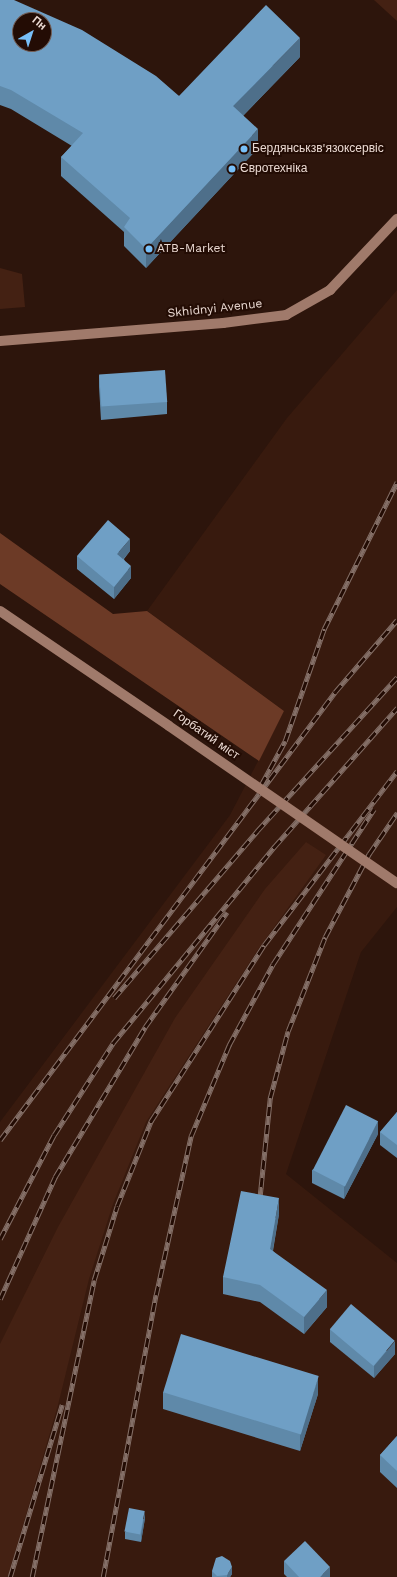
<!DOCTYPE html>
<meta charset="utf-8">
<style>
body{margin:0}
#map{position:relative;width:397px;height:1577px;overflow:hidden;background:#2d150c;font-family:"Work Sans",sans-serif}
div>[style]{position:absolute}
.built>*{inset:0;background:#381a0e}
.green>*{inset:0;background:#442113}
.forest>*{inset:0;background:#6c3a26}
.secondary>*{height:10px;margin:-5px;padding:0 5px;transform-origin:5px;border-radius:5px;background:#a07a6b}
.rail>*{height:4.5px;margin-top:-2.25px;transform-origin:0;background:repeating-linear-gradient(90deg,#230c04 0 9px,#846f67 0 18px);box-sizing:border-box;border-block:1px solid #846f67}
.secondary-bridge>*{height:10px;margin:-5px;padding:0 5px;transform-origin:5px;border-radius:5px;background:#a07a6b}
.wall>*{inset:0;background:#5f89a9}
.shaded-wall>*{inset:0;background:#4e6f8a}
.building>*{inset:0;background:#6f9fc5;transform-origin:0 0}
.dots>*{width:11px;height:11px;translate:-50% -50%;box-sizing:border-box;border:2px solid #230c04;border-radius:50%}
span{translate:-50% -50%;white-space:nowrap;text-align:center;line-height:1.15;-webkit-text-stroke:4px #230c04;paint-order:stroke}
.poi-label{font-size:12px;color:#ead9d2}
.left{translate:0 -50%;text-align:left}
.street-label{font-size:12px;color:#ead9d2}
.north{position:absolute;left:12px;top:12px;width:40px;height:40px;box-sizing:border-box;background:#230c04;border:1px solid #735e56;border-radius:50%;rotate:39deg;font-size:11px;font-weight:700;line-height:16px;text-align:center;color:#ead9d2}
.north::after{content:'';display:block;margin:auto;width:14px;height:18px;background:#78bff7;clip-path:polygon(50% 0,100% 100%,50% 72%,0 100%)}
</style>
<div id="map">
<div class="built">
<i style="clip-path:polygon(397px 290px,397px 907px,361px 952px,286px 1174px,397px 1263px,397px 1577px,0 1577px,0 1122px,230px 815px,284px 711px,147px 611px,287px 418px)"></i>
</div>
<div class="green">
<i style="clip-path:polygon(374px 0,397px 0,397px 21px)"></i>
<i style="clip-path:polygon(0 268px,22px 274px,25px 307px,0 309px)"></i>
<i style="clip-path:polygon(306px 842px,326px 855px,257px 951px,146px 1122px,113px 1204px,89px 1279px,58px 1405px,8px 1577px,0 1577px,0 1344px,58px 1227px,175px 1018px,265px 889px)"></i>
</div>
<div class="forest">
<i style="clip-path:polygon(0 533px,113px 614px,147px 611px,284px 711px,259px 761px,0 584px)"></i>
</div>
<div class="secondary">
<i style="left:0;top:341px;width:224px;rotate:-4.6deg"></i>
<i style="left:223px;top:323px;width:64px;rotate:-7.2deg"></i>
<i style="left:286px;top:315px;width:51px;rotate:-29.6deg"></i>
<i style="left:330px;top:290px;width:98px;rotate:-46.7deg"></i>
<i style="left:0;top:611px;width:204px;rotate:34.2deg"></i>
</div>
<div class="rail">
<i style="left:261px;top:785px;width:50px;rotate:-61.4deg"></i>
<i style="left:285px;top:741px;width:119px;rotate:-70.8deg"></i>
<i style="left:324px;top:629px;width:164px;rotate:-63.6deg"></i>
<i style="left:114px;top:998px;width:220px;rotate:-49.4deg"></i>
<i style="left:257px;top:831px;width:208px;rotate:-47.7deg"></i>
<i style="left:0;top:1140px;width:559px;rotate:-53.21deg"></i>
<i style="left:335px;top:692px;width:95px;rotate:-49.3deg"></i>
<i style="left:259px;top:1205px;width:108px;rotate:-84.1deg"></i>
<i style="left:270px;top:1098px;width:69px;rotate:-75deg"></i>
<i style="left:288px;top:1031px;width:101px;rotate:-68.5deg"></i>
<i style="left:325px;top:937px;width:94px;rotate:-62.1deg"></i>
<i style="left:369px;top:854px;width:50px;rotate:-55.7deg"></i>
<i style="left:0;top:1239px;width:117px;rotate:-62.6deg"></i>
<i style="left:54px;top:1135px;width:109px;rotate:-57.3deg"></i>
<i style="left:113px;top:1043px;width:254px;rotate:-50.6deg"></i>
<i style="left:274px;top:847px;width:186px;rotate:-48.5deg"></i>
<i style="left:0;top:1299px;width:134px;rotate:-65.7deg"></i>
<i style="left:55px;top:1177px;width:175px;rotate:-59deg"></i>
<i style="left:145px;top:1027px;width:141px;rotate:-54.5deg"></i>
<i style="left:10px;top:1577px;width:180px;rotate:-73.2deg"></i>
<i style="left:32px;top:1577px;width:303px;rotate:-78.2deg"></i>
<i style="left:94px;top:1280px;width:77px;rotate:-72.7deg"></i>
<i style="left:117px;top:1206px;width:92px;rotate:-68.2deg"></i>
<i style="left:151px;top:1121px;width:209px;rotate:-57.3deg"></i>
<i style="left:264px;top:945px;width:219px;rotate:-52.6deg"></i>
<i style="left:103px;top:1577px;width:287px;rotate:-79.4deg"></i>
<i style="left:156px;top:1295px;width:163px;rotate:-77.6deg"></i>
<i style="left:191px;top:1136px;width:99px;rotate:-67.3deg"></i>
<i style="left:229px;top:1045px;width:92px;rotate:-61.5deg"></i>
<i style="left:273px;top:964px;width:185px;rotate:-56.9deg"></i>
</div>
<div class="secondary-bridge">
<i style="left:169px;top:726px;width:277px;rotate:34.6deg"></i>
</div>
<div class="wall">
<i style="clip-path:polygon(0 0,179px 96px,300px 57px,243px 116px,258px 148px,146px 268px,124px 246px,124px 232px,61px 176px,61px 157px,72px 146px,11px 109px,0 105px)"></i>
<i style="clip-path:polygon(99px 375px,167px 402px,167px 414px,101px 420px,99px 387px)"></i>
<i style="clip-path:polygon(130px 551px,124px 559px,131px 578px,114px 599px,77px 569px,77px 556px)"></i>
<i style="clip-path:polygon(397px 1112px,397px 1158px,380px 1145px,380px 1132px)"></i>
<i style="clip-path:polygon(378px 1134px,344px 1199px,312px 1183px,312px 1170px)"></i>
<i style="clip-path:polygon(279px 1214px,273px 1251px,327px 1307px,304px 1334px,260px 1302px,223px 1294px,223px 1277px)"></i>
<i style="clip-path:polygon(330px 1329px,395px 1354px,374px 1378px,330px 1342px)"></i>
<i style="clip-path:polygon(163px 1392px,318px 1394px,300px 1451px,163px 1409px)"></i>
<i style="clip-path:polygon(397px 1436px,397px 1488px,380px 1472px,380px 1455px)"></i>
<i style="clip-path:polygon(145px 1518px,141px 1542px,125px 1539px,125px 1532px)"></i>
<i style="clip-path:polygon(284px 1561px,330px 1577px,287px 1577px,284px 1574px)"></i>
<i style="clip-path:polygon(212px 1571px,232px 1574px,230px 1577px,212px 1577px)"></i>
</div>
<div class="shaded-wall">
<i style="clip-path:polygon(300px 38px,300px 57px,233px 126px,233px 106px)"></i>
<i style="clip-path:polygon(258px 129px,258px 148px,146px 268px,146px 249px)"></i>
<i style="clip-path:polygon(130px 539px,130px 551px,117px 566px,117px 554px)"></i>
<i style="clip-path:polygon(131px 566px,131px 578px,114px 599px,114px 587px)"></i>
<i style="clip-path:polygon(378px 1121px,378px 1134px,344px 1199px,344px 1187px)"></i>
<i style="clip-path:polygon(279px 1198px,279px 1214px,270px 1266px,270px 1249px)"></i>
<i style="clip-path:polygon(327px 1290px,327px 1307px,304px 1334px,304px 1317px)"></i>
<i style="clip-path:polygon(395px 1341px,395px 1354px,374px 1378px,374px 1366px)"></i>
<i style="clip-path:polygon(318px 1377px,318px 1394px,300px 1451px,300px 1435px)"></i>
<i style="clip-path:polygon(145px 1511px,145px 1518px,141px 1542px,141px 1535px)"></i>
<i style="clip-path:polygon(232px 1567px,232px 1574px,230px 1577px,227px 1577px,227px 1575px)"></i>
<i style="clip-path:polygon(330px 1567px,330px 1577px,320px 1577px)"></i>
</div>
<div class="building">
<i style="clip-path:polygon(evenodd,0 0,14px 0,82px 30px,156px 76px,179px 96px,266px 5px,300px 38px,233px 106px,258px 129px,146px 249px,124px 227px,130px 218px,61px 157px,83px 133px,11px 90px,0 86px,0 0,20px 20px,44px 20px,44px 44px,20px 44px,20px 20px)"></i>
<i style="left:165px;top:370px;width:32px;height:66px;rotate:86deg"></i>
<i style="clip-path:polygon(108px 520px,130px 539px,117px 554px,131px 566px,114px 587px,77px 556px)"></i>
<i style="left:346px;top:1105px;width:36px;height:73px;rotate:27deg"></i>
<i style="clip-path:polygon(397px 1112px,397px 1145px,380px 1132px)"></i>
<i style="clip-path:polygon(241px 1191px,279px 1198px,270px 1249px,327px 1290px,304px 1317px,260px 1285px,223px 1277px)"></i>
<i style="left:351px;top:1304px;width:57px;height:33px;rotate:40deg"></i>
<i style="left:181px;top:1334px;width:144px;height:61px;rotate:17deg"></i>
<i style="clip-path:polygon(397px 1436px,397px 1471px,380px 1455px)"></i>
<i style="left:129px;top:1508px;width:16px;height:24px;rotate:11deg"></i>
<i style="clip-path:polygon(305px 1541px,330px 1567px,320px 1577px,299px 1577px,284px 1561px)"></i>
<i style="clip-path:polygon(222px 1556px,230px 1561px,232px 1567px,227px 1575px,217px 1576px,212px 1571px,216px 1558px)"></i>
</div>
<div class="dots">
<i style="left:244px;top:149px;background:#78bff7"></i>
<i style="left:232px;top:169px;background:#78bff7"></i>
<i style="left:149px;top:249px;background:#78bff7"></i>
</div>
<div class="poi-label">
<span class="left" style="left:252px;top:149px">Бердянськзв'язоксервіс</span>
<span class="left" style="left:240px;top:169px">Євротехніка</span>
<span class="left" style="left:157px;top:249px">ATB-Market</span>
</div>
<div class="street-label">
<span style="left:215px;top:309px;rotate:-6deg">Skhidnyi Avenue</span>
<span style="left:206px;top:735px;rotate:35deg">Горбатий міст</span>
</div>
<div class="north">Пн</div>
</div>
